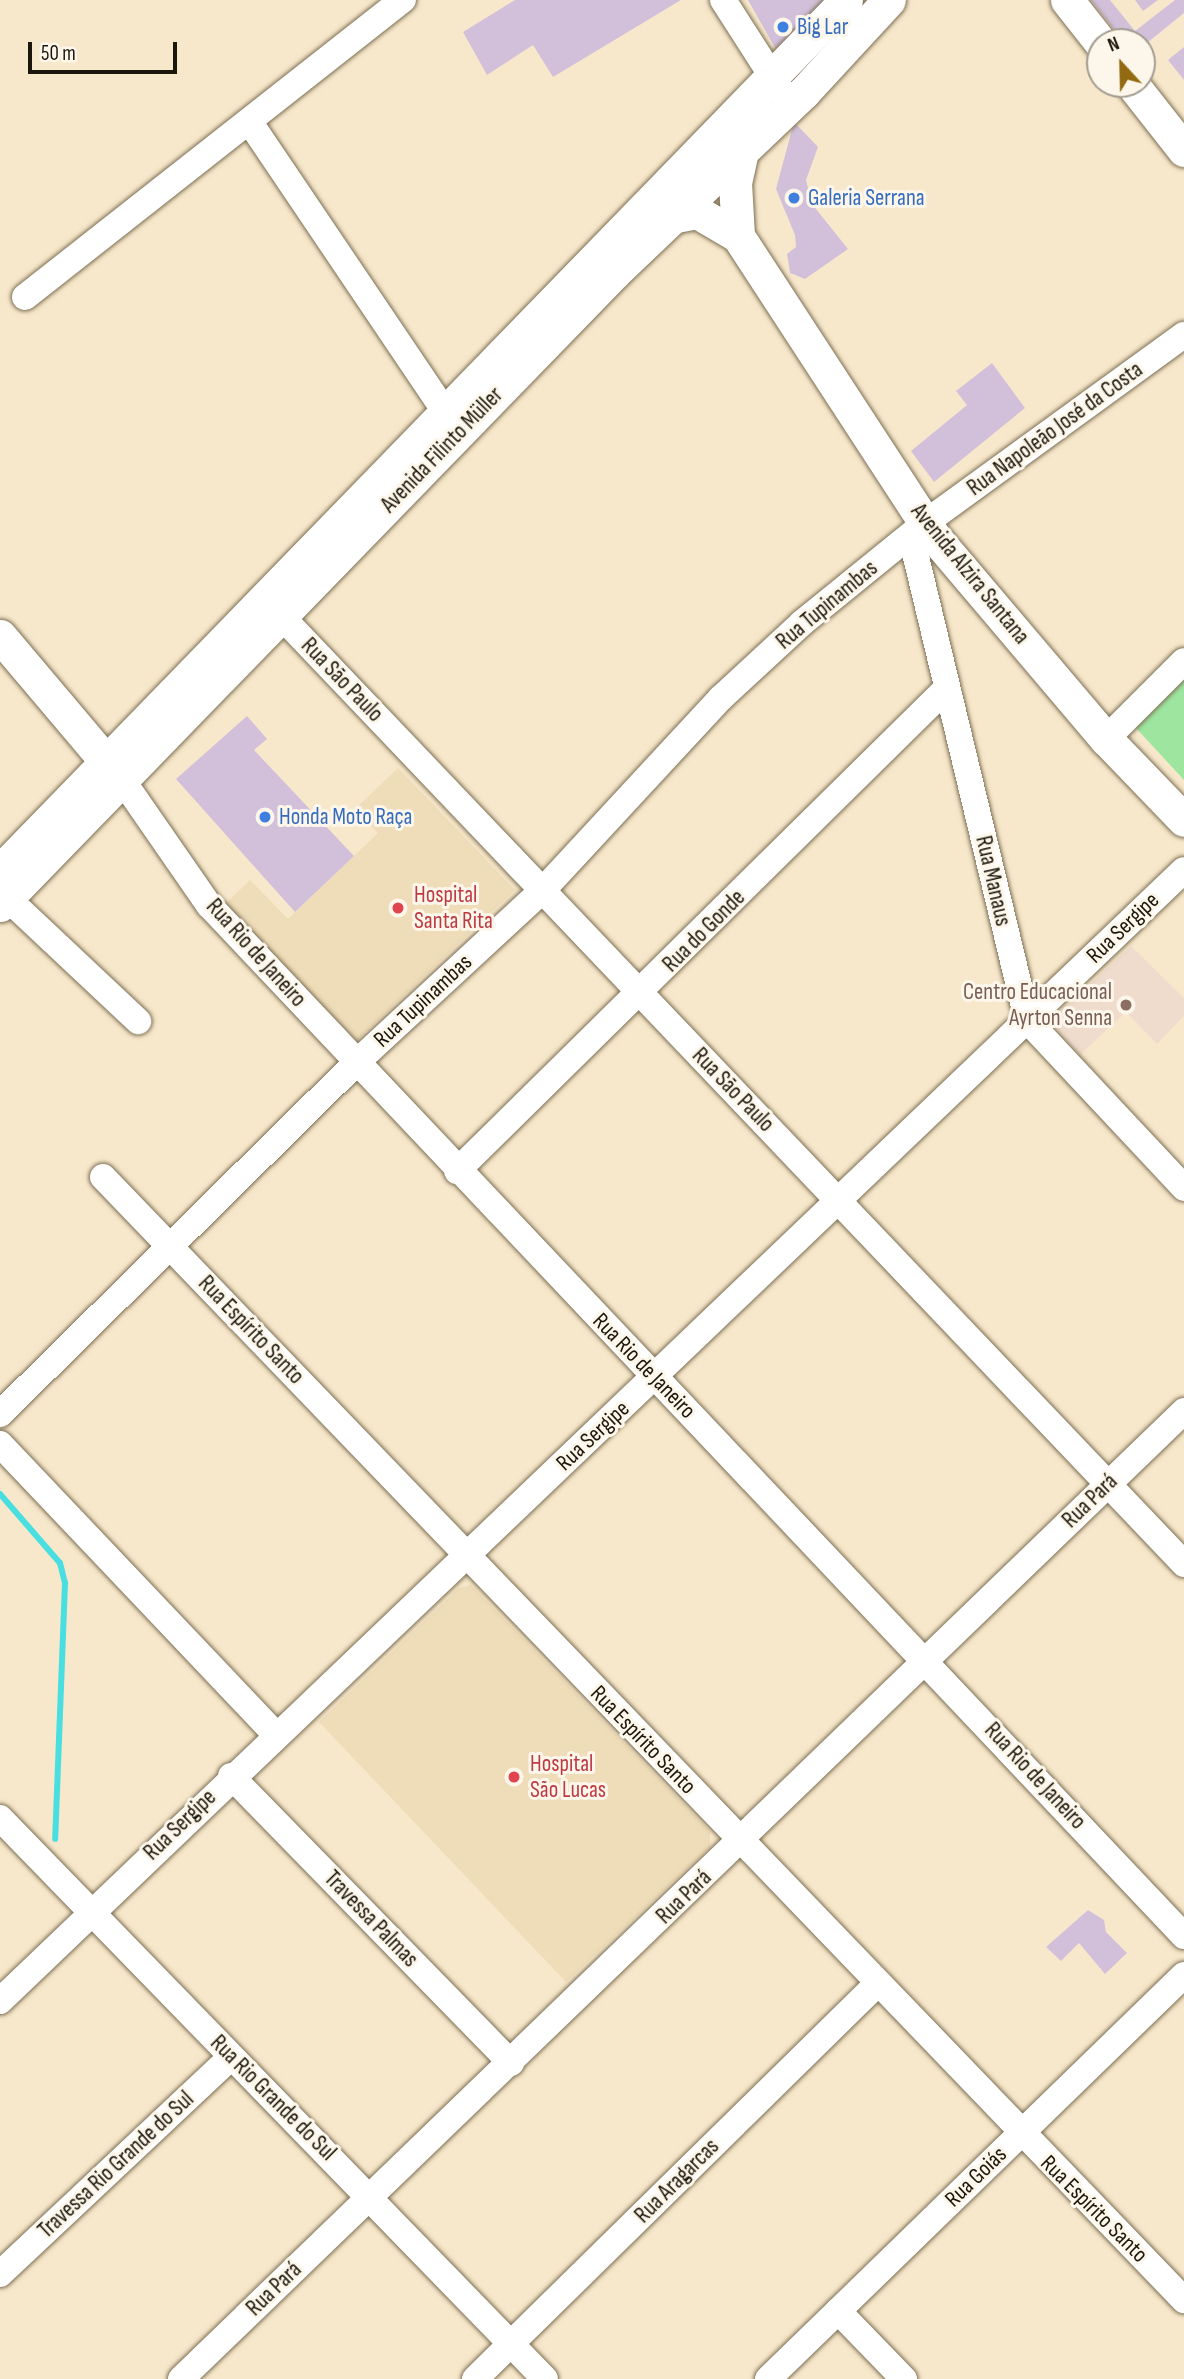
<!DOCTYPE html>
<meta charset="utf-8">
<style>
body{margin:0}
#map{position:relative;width:1184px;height:2379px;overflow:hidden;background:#f8e8cb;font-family:"Sofia Sans Condensed",sans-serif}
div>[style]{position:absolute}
.built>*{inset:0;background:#efdcb8}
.education>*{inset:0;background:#f0dccd}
.green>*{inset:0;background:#9ee6a0}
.stream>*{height:6px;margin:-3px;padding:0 3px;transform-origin:3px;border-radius:3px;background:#49dee0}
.building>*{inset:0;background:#d2c0db}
.roads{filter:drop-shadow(0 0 2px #7c6f54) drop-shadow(0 0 2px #7c6f54)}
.minor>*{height:26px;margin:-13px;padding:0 13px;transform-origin:13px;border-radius:13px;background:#fff}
.major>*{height:33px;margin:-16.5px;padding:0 16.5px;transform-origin:16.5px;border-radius:16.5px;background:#fff}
.dots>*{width:19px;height:19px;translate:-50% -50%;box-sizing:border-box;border:4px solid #fdf7eb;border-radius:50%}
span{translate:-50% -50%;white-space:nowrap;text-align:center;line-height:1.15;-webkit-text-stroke:6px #fdf7eb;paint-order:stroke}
.shop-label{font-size:23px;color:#366cbe}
.left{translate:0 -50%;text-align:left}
.street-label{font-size:23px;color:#1b160b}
.health-label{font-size:23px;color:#be3a42}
.education-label{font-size:23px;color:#785e54}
.right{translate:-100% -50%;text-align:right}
.north{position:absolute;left:1086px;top:28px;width:70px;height:70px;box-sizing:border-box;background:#fdf7eb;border:2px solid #a39d91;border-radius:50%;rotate:338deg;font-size:19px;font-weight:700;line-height:28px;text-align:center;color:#1b160b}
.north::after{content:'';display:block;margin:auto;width:24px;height:32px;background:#926a12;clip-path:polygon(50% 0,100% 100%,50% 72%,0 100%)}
.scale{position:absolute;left:28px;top:42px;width:149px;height:32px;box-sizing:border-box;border:4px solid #1b160b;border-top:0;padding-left:9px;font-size:21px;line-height:24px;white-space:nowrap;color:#1b160b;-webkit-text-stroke:5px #fdf7eb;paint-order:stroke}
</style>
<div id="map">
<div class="built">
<i style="clip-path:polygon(398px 768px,515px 890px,356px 1041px,225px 904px,250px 880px,288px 919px,378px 833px,355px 809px)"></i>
<i style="clip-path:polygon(471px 1585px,710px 1831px,710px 1847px,566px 1982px,319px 1722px,459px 1588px)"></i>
</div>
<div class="education">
<i style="clip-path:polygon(1131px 946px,1184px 998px,1184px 1016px,1157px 1044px,1126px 1012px,1080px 1055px,1050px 1022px)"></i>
</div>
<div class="green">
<i style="clip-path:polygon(1184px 680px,1184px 780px,1136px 728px)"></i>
</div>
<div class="stream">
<i style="left:0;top:1494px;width:91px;rotate:49deg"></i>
<i style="left:60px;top:1563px;width:21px;rotate:76deg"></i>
<i style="left:65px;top:1583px;width:256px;rotate:92.2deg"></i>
</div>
<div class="building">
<i style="clip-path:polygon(515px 0,681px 0,553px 77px,533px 45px,487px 75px,463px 32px)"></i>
<i style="clip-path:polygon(748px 0,831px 0,778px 53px)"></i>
<i style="clip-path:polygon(1091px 0,1110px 0,1135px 31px,1175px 0,1184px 0,1184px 13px,1142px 47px,1124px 42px)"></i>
<i style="clip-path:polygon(1135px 0,1158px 0,1143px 11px)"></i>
<i style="clip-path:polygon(1184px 47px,1184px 80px,1168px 60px)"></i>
<i style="clip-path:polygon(794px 122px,818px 147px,806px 180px,812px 204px,848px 249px,805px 279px,790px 273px,787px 254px,796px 247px,795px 235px,776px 189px)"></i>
<i style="clip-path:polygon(992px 363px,1025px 408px,934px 482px,911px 451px,967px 405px,956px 391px)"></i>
<i style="clip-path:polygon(247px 716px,267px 739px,254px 750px,354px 856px,295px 912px,176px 779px)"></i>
<i style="clip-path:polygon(1088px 1910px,1104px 1920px,1106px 1932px,1127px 1953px,1105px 1974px,1079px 1943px,1061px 1961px,1046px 1947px)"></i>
</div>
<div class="roads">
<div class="minor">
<i style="left:723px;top:0;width:109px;rotate:57.3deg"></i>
<i style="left:251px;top:124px;width:345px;rotate:56deg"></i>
<i style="left:25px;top:297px;width:481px;rotate:-38.2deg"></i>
<i style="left:911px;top:536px;width:498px;rotate:76.5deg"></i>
<i style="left:1027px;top:1020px;width:230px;rotate:46.9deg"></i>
<i style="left:282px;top:617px;width:1308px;rotate:46.39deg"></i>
<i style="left:1106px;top:739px;width:110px;rotate:-45deg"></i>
<i style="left:123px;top:781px;width:151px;rotate:55.3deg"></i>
<i style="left:209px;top:905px;width:1419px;rotate:46.6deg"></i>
<i style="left:7px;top:898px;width:180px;rotate:43.2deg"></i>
<i style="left:457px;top:1171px;width:688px;rotate:-44.59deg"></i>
<i style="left:103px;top:1177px;width:1559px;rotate:46.09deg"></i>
<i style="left:0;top:1414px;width:500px;rotate:-44.6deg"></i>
<i style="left:356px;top:1063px;width:255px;rotate:-42.8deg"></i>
<i style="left:543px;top:890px;width:262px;rotate:-47.2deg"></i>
<i style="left:721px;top:698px;width:110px;rotate:-42.8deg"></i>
<i style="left:802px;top:623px;width:159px;rotate:-39.1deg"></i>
<i style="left:925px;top:523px;width:320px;rotate:-36deg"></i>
<i style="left:0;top:1444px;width:398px;rotate:46.5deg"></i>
<i style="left:231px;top:1776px;width:401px;rotate:45.7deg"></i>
<i style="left:0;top:1818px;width:782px;rotate:45.83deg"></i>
<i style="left:0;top:2001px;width:1637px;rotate:-43.69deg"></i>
<i style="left:0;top:2274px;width:317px;rotate:-43.2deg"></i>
<i style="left:838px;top:2311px;width:95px;rotate:45.9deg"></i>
<i style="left:181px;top:2379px;width:1394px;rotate:-43.98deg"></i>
<i style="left:475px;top:2379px;width:565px;rotate:-44.5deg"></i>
<i style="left:768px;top:2379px;width:580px;rotate:-44.16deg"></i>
</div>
<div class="major">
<i style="left:1067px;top:0;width:53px;rotate:51.8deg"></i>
<i style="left:1132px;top:84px;width:84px;rotate:51.8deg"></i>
<i style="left:671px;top:217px;width:26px;rotate:-11deg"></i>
<i style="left:697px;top:212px;width:48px;rotate:30.3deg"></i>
<i style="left:738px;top:236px;width:356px;rotate:56.9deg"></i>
<i style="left:932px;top:534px;width:269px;rotate:49.7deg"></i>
<i style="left:1106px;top:739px;width:112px;rotate:46.1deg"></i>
<i style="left:738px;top:236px;width:53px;rotate:-93.2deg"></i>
<i style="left:735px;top:183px;width:42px;rotate:-77.6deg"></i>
<i style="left:0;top:636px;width:186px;rotate:49.8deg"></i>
<i style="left:0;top:871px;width:1214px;rotate:-45.83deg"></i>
<i style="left:0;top:905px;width:883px;rotate:-45.83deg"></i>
<i style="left:615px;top:272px;width:261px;rotate:-43.6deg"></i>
<i style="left:804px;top:92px;width:125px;rotate:-47.3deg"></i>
</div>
</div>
<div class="dots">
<i style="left:783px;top:27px;background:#3f7fe0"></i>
<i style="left:794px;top:198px;background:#3f7fe0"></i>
<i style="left:265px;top:817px;background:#3f7fe0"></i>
<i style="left:398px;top:908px;background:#e0444e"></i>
<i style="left:1126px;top:1005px;background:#8d6e63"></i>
<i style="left:514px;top:1777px;background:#e0444e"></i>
</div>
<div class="shop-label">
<span class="left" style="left:797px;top:27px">Big Lar</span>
<span class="left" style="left:808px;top:198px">Galeria Serrana</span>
<span class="left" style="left:279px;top:817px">Honda Moto Raça</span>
</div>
<div class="street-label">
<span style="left:1055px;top:429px;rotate:-36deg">Rua Napoleão José da Costa</span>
<span style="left:442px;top:450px;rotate:-46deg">Avenida Filinto Müller</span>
<span style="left:970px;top:574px;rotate:51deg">Avenida Alzira Santana</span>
<span style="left:827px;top:605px;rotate:-40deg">Rua Tupinambas</span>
<span style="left:342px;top:680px;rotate:46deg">Rua São Paulo</span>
<span style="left:993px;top:881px;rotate:77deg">Rua Manaus</span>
<span style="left:1123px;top:928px;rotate:-44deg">Rua Sergipe</span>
<span style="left:704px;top:931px;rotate:-45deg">Rua do Gonde</span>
<span style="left:256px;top:953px;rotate:48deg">Rua Rio de Janeiro</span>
<span style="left:423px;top:1001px;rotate:-43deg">Rua Tupinambas</span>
<span style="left:733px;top:1090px;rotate:46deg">Rua São Paulo</span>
<span style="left:251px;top:1330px;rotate:46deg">Rua Espírito Santo</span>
<span style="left:644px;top:1366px;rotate:46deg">Rua Rio de Janeiro</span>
<span style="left:593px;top:1436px;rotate:-43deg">Rua Sergipe</span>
<span style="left:1090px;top:1501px;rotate:-44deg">Rua Pará</span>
<span style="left:643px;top:1740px;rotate:46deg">Rua Espírito Santo</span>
<span style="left:1035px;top:1776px;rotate:47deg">Rua Rio de Janeiro</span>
<span style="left:180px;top:1825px;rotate:-44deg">Rua Sergipe</span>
<span style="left:684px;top:1897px;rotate:-44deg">Rua Pará</span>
<span style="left:371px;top:1919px;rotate:46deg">Travessa Palmas</span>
<span style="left:273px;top:2098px;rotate:45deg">Rua Rio Grande do Sul</span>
<span style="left:116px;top:2165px;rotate:-43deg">Travessa Rio Grande do Sul</span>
<span style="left:976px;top:2177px;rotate:-44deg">Rua Goiás</span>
<span style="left:677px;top:2181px;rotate:-45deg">Rua Aragarcas</span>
<span style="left:1094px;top:2209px;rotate:45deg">Rua Espírito Santo</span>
<span style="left:274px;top:2289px;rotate:-44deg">Rua Pará</span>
</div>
<div class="health-label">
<span class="left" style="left:414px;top:908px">Hospital<br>Santa Rita</span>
<span class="left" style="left:530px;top:1777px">Hospital<br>São Lucas</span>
</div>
<div class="education-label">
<span class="right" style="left:1112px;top:1005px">Centro Educacional<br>Ayrton Senna</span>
</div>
<div class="north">N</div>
<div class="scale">50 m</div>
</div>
